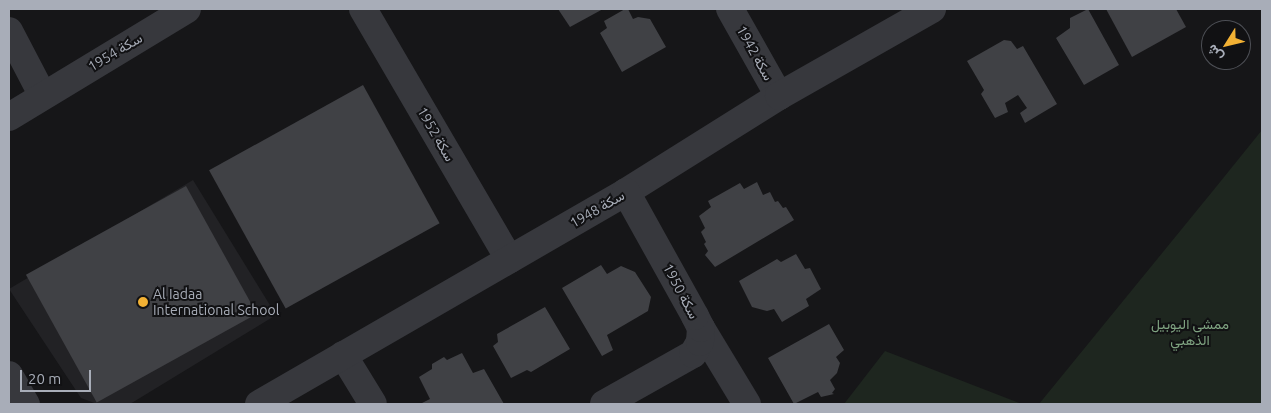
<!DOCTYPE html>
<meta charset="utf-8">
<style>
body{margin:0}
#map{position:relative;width:1271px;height:413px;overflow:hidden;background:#161618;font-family:Ubuntu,Vazirmatn,sans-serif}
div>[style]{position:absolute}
.built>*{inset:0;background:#222225}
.green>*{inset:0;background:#1e261f}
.building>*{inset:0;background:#404145;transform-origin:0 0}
.minor>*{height:28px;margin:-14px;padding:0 14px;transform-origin:14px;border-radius:14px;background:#37383d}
.dots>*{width:14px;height:14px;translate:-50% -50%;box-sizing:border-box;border:2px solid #111113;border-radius:50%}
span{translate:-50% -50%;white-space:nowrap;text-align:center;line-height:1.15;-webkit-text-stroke:4px #111113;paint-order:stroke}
.street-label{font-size:14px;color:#a8adb8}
.poi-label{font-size:14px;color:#a8adb8}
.left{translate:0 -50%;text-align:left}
.park-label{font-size:14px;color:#7fa381}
.frame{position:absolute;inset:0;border:10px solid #a8adb8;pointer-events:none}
.north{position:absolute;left:1201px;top:20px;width:50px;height:50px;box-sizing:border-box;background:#111113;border:1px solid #4d4f55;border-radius:50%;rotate:234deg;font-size:14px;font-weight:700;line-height:20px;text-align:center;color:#a8adb8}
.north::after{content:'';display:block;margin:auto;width:18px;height:22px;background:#f2b134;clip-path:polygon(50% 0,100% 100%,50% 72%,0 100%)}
.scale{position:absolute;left:20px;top:370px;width:71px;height:22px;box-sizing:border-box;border:2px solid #a8adb8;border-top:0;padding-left:6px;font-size:15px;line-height:18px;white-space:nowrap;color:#a8adb8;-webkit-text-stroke:4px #111113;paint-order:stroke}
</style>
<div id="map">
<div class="built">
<i style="clip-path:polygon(193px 180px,276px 315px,130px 404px,97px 404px,81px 398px,9px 289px)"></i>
</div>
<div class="green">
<i style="clip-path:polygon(1262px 130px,1262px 404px,1039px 404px,1216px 187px)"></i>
<i style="clip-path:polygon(885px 351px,1022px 404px,844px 404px)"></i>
</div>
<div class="building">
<i style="clip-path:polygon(558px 9px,603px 9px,570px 27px)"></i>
<i style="clip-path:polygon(625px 9px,628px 9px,633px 19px,638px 17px,650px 19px,666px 47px,622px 72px,600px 33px,607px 28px,604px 21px)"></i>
<i style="clip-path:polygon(1088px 9px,1119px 65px,1084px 85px,1056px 38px,1070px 28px,1070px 18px)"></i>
<i style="clip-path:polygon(1106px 9px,1176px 9px,1186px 27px,1132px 57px)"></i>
<i style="clip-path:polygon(1004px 40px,1011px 41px,1017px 49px,1023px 46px,1057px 104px,1025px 123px,1020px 113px,1027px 108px,1018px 95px,1005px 103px,1008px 112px,995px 118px,981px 94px,984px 90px,967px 61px)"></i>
<i style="left:363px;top:85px;width:158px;height:176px;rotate:61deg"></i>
<i style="clip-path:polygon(757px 182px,763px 195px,770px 192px,775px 202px,778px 201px,783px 208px,786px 207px,794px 220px,715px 267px,705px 255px,708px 251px,704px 244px,706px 242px,701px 232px,705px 228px,699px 216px,711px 207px,708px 201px,740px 183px,744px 189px)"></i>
<i style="left:186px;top:186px;width:146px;height:183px;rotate:61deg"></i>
<i style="clip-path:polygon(796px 254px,805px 269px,810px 268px,821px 289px,806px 299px,809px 306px,782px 322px,774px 309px,767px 311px,752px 307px,739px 281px,777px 259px,781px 262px)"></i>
<i style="clip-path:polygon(601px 265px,607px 274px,621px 266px,635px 272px,651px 297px,648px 311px,607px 335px,613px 350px,602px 356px,562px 288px)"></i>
<i style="clip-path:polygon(545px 307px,570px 349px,531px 372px,527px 370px,511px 378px,493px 346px,498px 342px,497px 334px)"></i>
<i style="clip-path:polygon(829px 324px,844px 350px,836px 357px,840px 363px,837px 373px,830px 380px,835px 389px,832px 393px,834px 394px,821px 397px,818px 392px,794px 404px,768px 358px)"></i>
<i style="clip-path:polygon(462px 353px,473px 373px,484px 369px,504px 404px,420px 404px,430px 399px,419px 377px,432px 369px,432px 364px,444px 357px,447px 360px)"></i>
</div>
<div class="minor">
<i style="left:363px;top:9px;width:290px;rotate:59.7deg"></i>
<i style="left:730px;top:9px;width:100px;rotate:60.6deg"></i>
<i style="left:9px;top:31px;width:73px;rotate:62.4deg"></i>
<i style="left:9px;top:117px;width:208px;rotate:-31.2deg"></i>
<i style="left:701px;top:328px;width:89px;rotate:58.8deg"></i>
<i style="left:343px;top:355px;width:57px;rotate:58.5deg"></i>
<i style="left:9px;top:375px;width:34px;rotate:60deg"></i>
<i style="left:259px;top:404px;width:424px;rotate:-30deg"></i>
<i style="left:626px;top:192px;width:181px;rotate:-32.1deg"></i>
<i style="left:779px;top:96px;width:176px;rotate:-29.6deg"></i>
<i style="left:604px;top:404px;width:102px;rotate:-29.3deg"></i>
<i style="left:693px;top:354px;width:14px;rotate:-60deg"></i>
<i style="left:700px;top:342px;width:14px;rotate:-86deg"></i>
<i style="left:701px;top:328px;width:13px;rotate:-117deg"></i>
<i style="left:695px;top:316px;width:142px;rotate:-119.1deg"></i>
</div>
<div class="dots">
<i style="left:143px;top:302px;background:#f2b134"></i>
</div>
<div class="street-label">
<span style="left:115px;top:52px;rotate:-31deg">سكة 1954</span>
<span style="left:755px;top:53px;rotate:61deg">سكة 1942</span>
<span style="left:436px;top:134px;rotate:60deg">سكة 1952</span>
<span style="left:597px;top:209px;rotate:-30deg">سكة 1948</span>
<span style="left:681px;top:291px;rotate:62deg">سكة 1950</span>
</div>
<div class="poi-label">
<span class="left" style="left:153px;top:302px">Al Iadaa<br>International School</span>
</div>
<div class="park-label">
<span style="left:1190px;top:332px">ممشى اليوبيل<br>الذهبي</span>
</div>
<div class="frame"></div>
<div class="north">ش</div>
<div class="scale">20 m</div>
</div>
